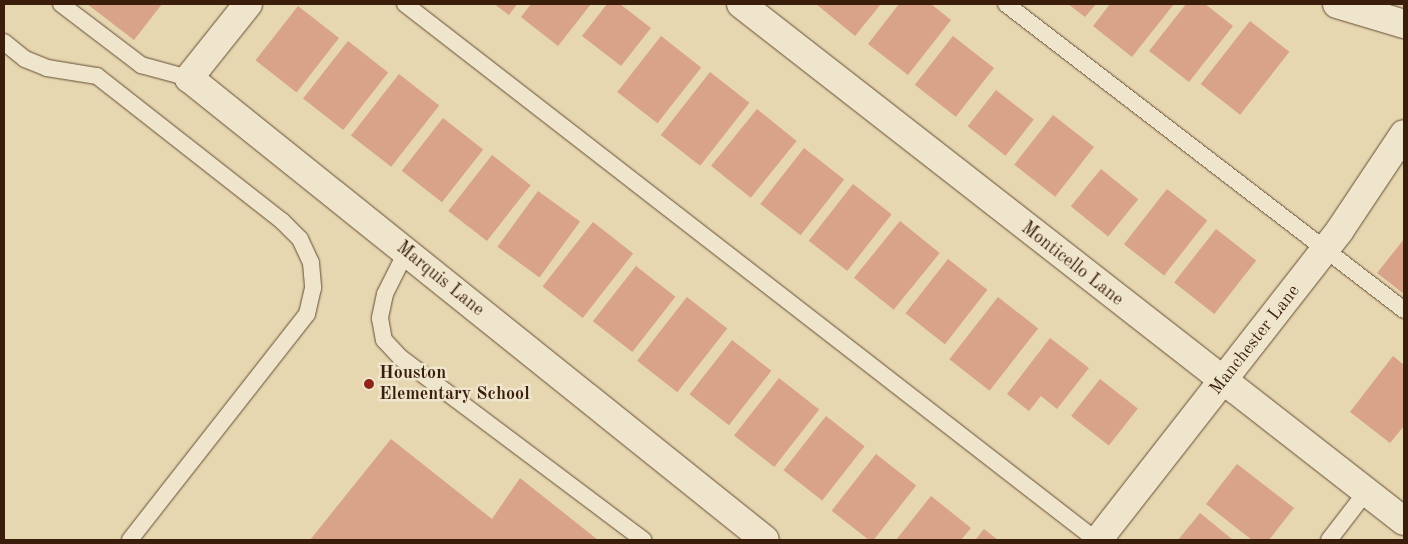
<!DOCTYPE html>
<style>
body{margin:0}
#map{position:relative;width:1408px;height:544px;overflow:hidden;background:#e7d7b1;font-family:"Old Standard TT",serif}
div>[style]{position:absolute}
.building>*{inset:0;background:#d8a388;transform-origin:0 0}
.roads{filter:drop-shadow(0 0 1px #654c34) drop-shadow(0 0 1px #654c34)}
.lane>*{height:16px;margin:-8px;padding:0 8px;transform-origin:8px;border-radius:8px;background:#efe5cc}
.street>*{height:28px;margin:-14px;padding:0 14px;transform-origin:14px;border-radius:14px;background:#efe5cc}
.dots>*{width:14px;height:14px;translate:-50% -50%;box-sizing:border-box;border:2px solid #efe5cc;border-radius:50%}
span{translate:-50% -50%;white-space:nowrap;text-align:center;line-height:1.15;-webkit-text-stroke:5px #efe5cc;paint-order:stroke}
.street-label{font-size:18px;color:#3a1e0b}
.poi-label{font-size:18px;color:#3a1e0b;font-weight:700}
.left{translate:0 -50%;text-align:left}
.frame{position:absolute;inset:0;border:5px solid #3a1e0b;pointer-events:none}
</style>
<div id="map">
<div class="building">
<i style="clip-path:polygon(87px 4px,162px 4px,134px 40px)"></i>
<i style="clip-path:polygon(494px 4px,517px 4px,509px 15px)"></i>
<i style="clip-path:polygon(531px 4px,591px 4px,558px 46px,521px 17px)"></i>
<i style="clip-path:polygon(607px 4px,620px 4px,651px 28px,621px 66px,582px 36px)"></i>
<i style="clip-path:polygon(816px 4px,881px 4px,855px 36px)"></i>
<i style="clip-path:polygon(899px 4px,931px 4px,951px 20px,908px 75px,868px 44px)"></i>
<i style="clip-path:polygon(1068px 4px,1096px 4px,1085px 17px)"></i>
<i style="clip-path:polygon(1110px 4px,1174px 4px,1132px 57px,1093px 26px)"></i>
<i style="clip-path:polygon(1186px 4px,1205px 4px,1233px 26px,1189px 82px,1149px 51px)"></i>
<i style="left:298px;top:6px;width:52px;height:69px;rotate:38deg"></i>
<i style="left:1250px;top:21px;width:50px;height:80px;rotate:38deg"></i>
<i style="left:661px;top:36px;width:51px;height:71px;rotate:38deg"></i>
<i style="left:953px;top:36px;width:52px;height:62px;rotate:38deg"></i>
<i style="left:348px;top:41px;width:51px;height:73px;rotate:38deg"></i>
<i style="left:710px;top:72px;width:50px;height:80px;rotate:38deg"></i>
<i style="left:399px;top:74px;width:51px;height:78px;rotate:38deg"></i>
<i style="left:996px;top:90px;width:48px;height:46px;rotate:38deg"></i>
<i style="left:757px;top:109px;width:51px;height:73px;rotate:39deg"></i>
<i style="left:1053px;top:115px;width:52px;height:63px;rotate:38deg"></i>
<i style="left:443px;top:118px;width:51px;height:67px;rotate:38deg"></i>
<i style="left:804px;top:148px;width:51px;height:71px;rotate:38deg"></i>
<i style="left:492px;top:155px;width:49px;height:71px;rotate:38deg"></i>
<i style="left:1101px;top:169px;width:48px;height:48px;rotate:39deg"></i>
<i style="left:853px;top:184px;width:49px;height:72px;rotate:38deg"></i>
<i style="left:1167px;top:189px;width:51px;height:70px;rotate:38deg"></i>
<i style="left:538px;top:191px;width:52px;height:69px;rotate:36deg"></i>
<i style="left:900px;top:221px;width:51px;height:73px;rotate:39deg"></i>
<i style="left:593px;top:222px;width:51px;height:82px;rotate:38deg"></i>
<i style="left:1216px;top:229px;width:51px;height:68px;rotate:38deg"></i>
<i style="clip-path:polygon(1404px 239px,1404px 294px,1377px 273px)"></i>
<i style="left:948px;top:259px;width:50px;height:69px;rotate:38deg"></i>
<i style="left:636px;top:266px;width:50px;height:70px;rotate:38deg"></i>
<i style="left:687px;top:297px;width:51px;height:81px;rotate:38deg"></i>
<i style="left:998px;top:297px;width:51px;height:79px;rotate:38deg"></i>
<i style="clip-path:polygon(1050px 338px,1089px 368px,1057px 409px,1041px 396px,1029px 411px,1007px 394px)"></i>
<i style="left:732px;top:340px;width:50px;height:69px;rotate:38deg"></i>
<i style="clip-path:polygon(1393px 356px,1404px 365px,1404px 426px,1390px 443px,1350px 412px)"></i>
<i style="left:779px;top:378px;width:51px;height:73px;rotate:38deg"></i>
<i style="left:1100px;top:379px;width:48px;height:47px;rotate:38deg"></i>
<i style="left:826px;top:416px;width:49px;height:69px;rotate:38deg"></i>
<i style="clip-path:polygon(391px 439px,492px 519px,520px 478px,598px 540px,310px 540px)"></i>
<i style="left:876px;top:454px;width:51px;height:72px;rotate:38deg"></i>
<i style="clip-path:polygon(1237px 464px,1294px 508px,1269px 540px,1252px 540px,1206px 504px)"></i>
<i style="clip-path:polygon(931px 496px,971px 528px,961px 540px,896px 540px)"></i>
<i style="clip-path:polygon(1200px 513px,1233px 540px,1178px 540px)"></i>
<i style="clip-path:polygon(984px 529px,998px 540px,975px 540px)"></i>
</div>
<div class="roads">
<div class="lane">
<i style="left:61px;top:4px;width:101px;rotate:37.3deg"></i>
<i style="left:141px;top:65px;width:50px;rotate:15.2deg"></i>
<i style="left:405px;top:4px;width:875px;rotate:37.8deg"></i>
<i style="left:1006px;top:4px;width:502px;rotate:37.55deg"></i>
<i style="left:4px;top:42px;width:27px;rotate:39deg"></i>
<i style="left:25px;top:59px;width:24px;rotate:22deg"></i>
<i style="left:47px;top:68px;width:51px;rotate:9.1deg"></i>
<i style="left:97px;top:76px;width:235px;rotate:38.1deg"></i>
<i style="left:282px;top:221px;width:25px;rotate:45deg"></i>
<i style="left:300px;top:239px;width:26px;rotate:65deg"></i>
<i style="left:311px;top:263px;width:25px;rotate:85deg"></i>
<i style="left:313px;top:288px;width:27px;rotate:103deg"></i>
<i style="left:307px;top:314px;width:287px;rotate:128.1deg"></i>
<i style="left:406px;top:252px;width:47px;rotate:116.6deg"></i>
<i style="left:385px;top:294px;width:25px;rotate:102deg"></i>
<i style="left:380px;top:318px;width:22px;rotate:80deg"></i>
<i style="left:384px;top:340px;width:25px;rotate:47deg"></i>
<i style="left:401px;top:358px;width:303px;rotate:36.9deg"></i>
<i style="left:1329px;top:540px;width:61px;rotate:-52.4deg"></i>
</div>
<div class="street">
<i style="left:248px;top:4px;width:95px;rotate:128.6deg"></i>
<i style="left:189px;top:78px;width:738px;rotate:38.73deg"></i>
<i style="left:741px;top:4px;width:841px;rotate:37.95deg"></i>
<i style="left:1337px;top:4px;width:70px;rotate:16.6deg"></i>
<i style="left:1098px;top:540px;width:393px;rotate:-52deg"></i>
<i style="left:1340px;top:230px;width:115px;rotate:-56.3deg"></i>
</div>
</div>
<div class="dots">
<i style="left:369px;top:384px;background:#8f2418"></i>
</div>
<div class="street-label">
<span style="left:1072px;top:264px;rotate:38deg">Monticello Lane</span>
<span style="left:440px;top:279px;rotate:39deg">Marquis Lane</span>
<span style="left:1255px;top:340px;rotate:-52deg">Manchester Lane</span>
</div>
<div class="poi-label">
<span class="left" style="left:379px;top:384px">Houston<br>Elementary School</span>
</div>
<div class="frame"></div>
</div>
